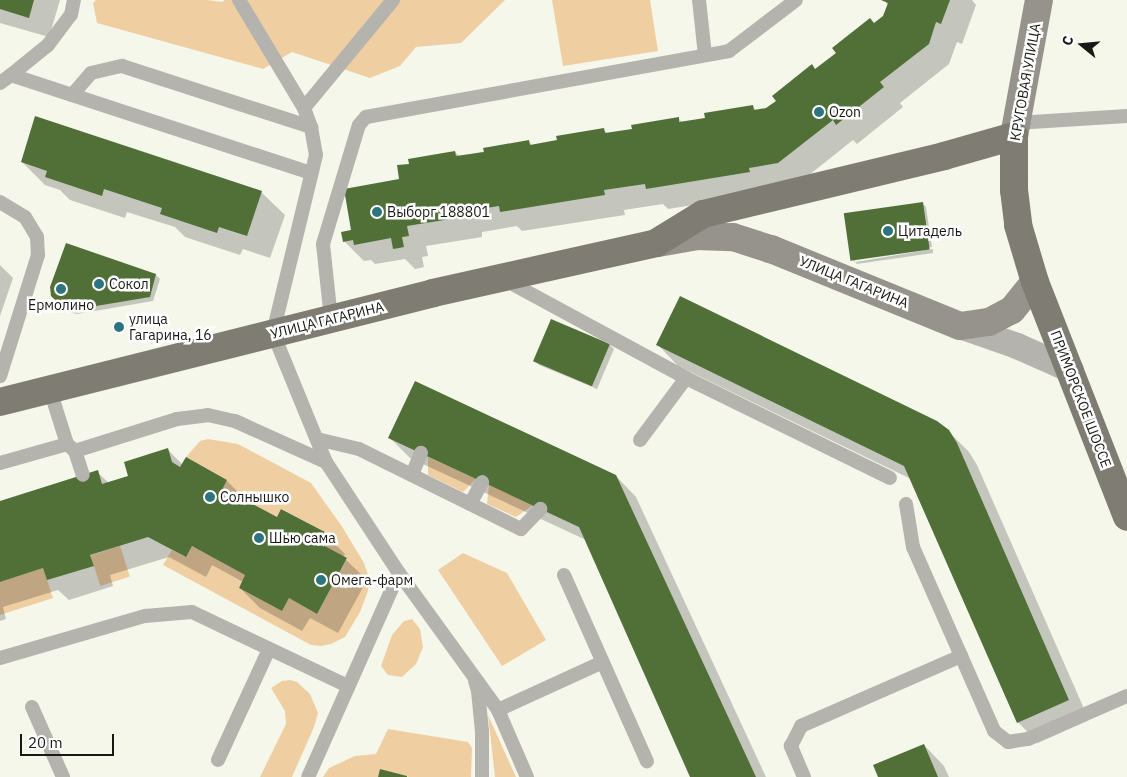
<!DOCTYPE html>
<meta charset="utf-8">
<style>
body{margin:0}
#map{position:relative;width:1127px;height:777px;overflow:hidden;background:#f5f7eb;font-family:"IBM Plex Sans",sans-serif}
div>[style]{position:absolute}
.green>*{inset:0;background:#efcfa2;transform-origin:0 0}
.shadow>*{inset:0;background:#0003}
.building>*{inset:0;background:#507038;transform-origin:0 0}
.lane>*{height:14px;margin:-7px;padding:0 7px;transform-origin:7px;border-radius:7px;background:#b4b3ae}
.street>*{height:26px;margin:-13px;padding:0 13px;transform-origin:13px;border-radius:13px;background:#b4b3ae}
.secondary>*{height:28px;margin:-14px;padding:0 14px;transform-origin:14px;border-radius:14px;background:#95938b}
.primary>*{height:28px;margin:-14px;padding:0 14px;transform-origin:14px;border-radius:14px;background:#7e7c73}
.dots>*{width:14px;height:14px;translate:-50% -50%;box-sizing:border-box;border:2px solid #fff;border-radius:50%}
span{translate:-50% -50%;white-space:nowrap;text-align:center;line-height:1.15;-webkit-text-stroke:5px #fff;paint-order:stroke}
.street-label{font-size:14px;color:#181915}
.poi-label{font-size:14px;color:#181915}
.left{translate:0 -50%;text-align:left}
.north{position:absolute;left:1057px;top:20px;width:50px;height:50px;-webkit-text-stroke:4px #fff;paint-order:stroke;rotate:287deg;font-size:14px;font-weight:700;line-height:20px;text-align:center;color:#181915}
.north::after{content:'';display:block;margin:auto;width:18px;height:22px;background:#181915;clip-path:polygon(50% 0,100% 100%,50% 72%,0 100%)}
.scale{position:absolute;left:20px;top:734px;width:94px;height:22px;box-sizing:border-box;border:2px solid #181915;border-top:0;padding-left:6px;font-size:15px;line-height:18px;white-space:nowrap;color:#181915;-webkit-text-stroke:4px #fff;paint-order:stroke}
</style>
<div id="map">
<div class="green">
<i style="clip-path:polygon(96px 0,207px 0,222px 2px,225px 0,505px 0,461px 43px,416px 47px,400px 66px,370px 78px,292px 52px,263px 69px,97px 23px,93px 3px)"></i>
<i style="clip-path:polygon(552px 0,650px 0,658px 51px,563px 66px)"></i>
<i style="clip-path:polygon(208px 439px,238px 444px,311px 483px,341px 525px,364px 563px,369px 578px,368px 591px,360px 612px,345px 637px,331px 644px,321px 646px,311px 645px,163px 565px,172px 550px,185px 557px,192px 546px,245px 575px,239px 588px,282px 611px,289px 598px,317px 614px,347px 559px,319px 543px,325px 532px,282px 509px,277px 517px,223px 488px,227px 480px,186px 457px,200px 441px)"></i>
<i style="clip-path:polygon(428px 457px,476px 479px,463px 492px,428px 475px)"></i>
<i style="clip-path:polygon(489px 485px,533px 505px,516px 517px,487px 504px)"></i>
<i style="left:120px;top:546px;width:32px;height:31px;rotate:72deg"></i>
<i style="clip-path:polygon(463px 553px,507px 573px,546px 640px,502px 666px,438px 570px)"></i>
<i style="clip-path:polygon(43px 568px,53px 598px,0 615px,0 582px)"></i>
<i style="clip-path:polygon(412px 619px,420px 629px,423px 647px,416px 664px,402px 677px,388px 675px,381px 666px,392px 635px,404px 621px)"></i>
<i style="clip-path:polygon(290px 680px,297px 682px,310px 694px,318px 713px,314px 727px,292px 777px,260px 777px,286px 724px,285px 711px,271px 688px,282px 681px)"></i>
<i style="clip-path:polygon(488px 715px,516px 777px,495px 777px)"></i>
<i style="clip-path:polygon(388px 729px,468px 742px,472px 748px,471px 777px,409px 777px,380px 769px,378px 777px,323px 777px,329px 768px,355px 756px,376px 754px)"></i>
</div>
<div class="shadow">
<i style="clip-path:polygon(0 0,60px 0,49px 37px,0 23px)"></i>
<i style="clip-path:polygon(884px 0,972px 0,976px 5px,962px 44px,957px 42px,949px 64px,900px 103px,903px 107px,857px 144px,853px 140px,799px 183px,769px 193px,668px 209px,663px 204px,624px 210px,625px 215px,522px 231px,517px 226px,482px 232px,482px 237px,426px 246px,428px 256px,422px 257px,424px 267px,420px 268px,415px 269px,405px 259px,375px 264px,371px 260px,364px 261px,344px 241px,401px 180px,410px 165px,455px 152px,460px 157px,528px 141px,533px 146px,604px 130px,608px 134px,633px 130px,678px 118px,683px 123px,753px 107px,757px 111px,767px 109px,884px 17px,888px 5px)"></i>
<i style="clip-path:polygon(22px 162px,261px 192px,285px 215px,270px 258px,243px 249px,240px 255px,185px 237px,175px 227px,127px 212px,125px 218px,70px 200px,60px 190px,45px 185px)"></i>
<i style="clip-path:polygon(922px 203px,926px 207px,932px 247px,855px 259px,855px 262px,933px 249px,933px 253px,857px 264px,853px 260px)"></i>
<i style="clip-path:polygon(0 265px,13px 278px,0 316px)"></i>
<i style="clip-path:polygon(156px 275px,160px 279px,153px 301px,77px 314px,69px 312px,58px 301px)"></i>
<i style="clip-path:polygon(552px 321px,610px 345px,614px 349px,597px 389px,539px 365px,535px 361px)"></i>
<i style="clip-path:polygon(658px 345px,948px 431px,969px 452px,977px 465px,1089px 720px,1038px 743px,1018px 722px,911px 479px,678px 366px)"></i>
<i style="clip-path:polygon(390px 438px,616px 476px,636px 497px,766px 777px,692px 777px,586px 540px,410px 458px)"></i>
<i style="clip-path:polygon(168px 450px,183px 465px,227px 481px,247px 501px,278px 519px,282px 511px,324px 533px,345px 554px,343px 557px,367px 580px,338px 633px,310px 618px,302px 631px,260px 608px,240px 588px,243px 582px,212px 565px,206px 577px,169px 557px,110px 575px,113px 586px,69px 600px,58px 590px,3px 607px,6px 619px,0 621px,0 502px,97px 472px,109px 483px,129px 476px)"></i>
<i style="clip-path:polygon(924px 745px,944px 766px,949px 777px,880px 777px)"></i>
</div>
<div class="building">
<i style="clip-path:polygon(0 0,34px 0,29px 18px,0 9px)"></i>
<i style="clip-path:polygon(881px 0,950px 0,941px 24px,936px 22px,929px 44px,880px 82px,884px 87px,836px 125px,833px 120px,778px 163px,749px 168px,750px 172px,646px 189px,645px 184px,604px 190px,605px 195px,500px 212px,499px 206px,462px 212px,463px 217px,407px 226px,409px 236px,402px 237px,404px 247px,399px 248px,393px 249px,391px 238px,354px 245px,353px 240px,343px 242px,341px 232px,351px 230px,344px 189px,399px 179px,397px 165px,409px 164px,408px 159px,455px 151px,456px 156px,484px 152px,483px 148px,529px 140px,530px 145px,557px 140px,556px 136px,604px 128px,605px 133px,632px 129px,631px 125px,679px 117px,679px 122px,705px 118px,704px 113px,753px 105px,754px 110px,766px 108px,776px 101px,772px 96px,812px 64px,815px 69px,836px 53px,832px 48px,870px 18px,874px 23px,883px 16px,888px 3px)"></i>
<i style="clip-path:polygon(35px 116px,262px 191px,247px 236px,219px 227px,217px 233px,160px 214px,162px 208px,104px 189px,102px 196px,45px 177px,47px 171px,21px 162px)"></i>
<i style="left:923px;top:202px;width:48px;height:80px;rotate:82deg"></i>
<i style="clip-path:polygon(66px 243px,156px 274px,150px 297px,72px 310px,64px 309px,51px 296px,50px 287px)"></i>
<i style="clip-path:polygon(680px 296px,937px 421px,949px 430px,957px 443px,1069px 700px,1017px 723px,904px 466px,656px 345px)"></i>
<i style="left:551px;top:319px;width:64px;height:46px;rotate:23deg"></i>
<i style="clip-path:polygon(415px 381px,616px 475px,756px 777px,690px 777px,579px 527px,388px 438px)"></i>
<i style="clip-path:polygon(168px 448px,172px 462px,180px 467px,186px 457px,227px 480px,223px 488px,277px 517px,281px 509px,325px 532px,319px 543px,347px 558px,317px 614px,289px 598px,282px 611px,239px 588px,245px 575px,192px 546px,186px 557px,148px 537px,90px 555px,94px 566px,47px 580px,43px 568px,0 582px,0 501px,98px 470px,102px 484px,128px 476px,124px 462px)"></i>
<i style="clip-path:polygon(924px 744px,938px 777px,878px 777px,873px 765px)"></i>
<i style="clip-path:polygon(380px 769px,407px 776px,407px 777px,378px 777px)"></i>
</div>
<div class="lane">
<i style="left:239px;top:0;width:126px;rotate:59deg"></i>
<i style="left:304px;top:108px;width:20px;rotate:70deg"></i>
<i style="left:311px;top:127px;width:28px;rotate:80deg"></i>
<i style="left:316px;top:155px;width:183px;rotate:103.6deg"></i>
<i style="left:273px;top:333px;width:139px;rotate:67.7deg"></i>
<i style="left:326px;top:462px;width:133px;rotate:56.7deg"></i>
<i style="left:399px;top:573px;width:223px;rotate:114deg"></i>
<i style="left:699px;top:0;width:55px;rotate:83.8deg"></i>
<i style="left:11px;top:75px;width:48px;rotate:-39deg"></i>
<i style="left:48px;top:45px;width:38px;rotate:-53deg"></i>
<i style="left:71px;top:15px;width:15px;rotate:-79deg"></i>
<i style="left:0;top:83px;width:14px;rotate:-36deg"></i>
<i style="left:11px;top:75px;width:316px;rotate:18.1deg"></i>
<i style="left:72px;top:95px;width:29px;rotate:-49deg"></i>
<i style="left:91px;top:73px;width:32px;rotate:-13deg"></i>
<i style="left:122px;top:66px;width:199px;rotate:17.9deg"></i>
<i style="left:304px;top:108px;width:140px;rotate:-50.5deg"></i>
<i style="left:1015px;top:123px;width:112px;rotate:-3.6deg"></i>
<i style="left:0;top:202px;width:29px;rotate:31deg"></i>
<i style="left:25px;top:217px;width:23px;rotate:59deg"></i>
<i style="left:37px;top:237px;width:18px;rotate:87deg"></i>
<i style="left:38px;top:255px;width:127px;rotate:107.4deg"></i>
<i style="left:505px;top:280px;width:206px;rotate:28.4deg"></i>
<i style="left:686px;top:378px;width:227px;rotate:26.1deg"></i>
<i style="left:331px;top:319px;width:75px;rotate:-96.1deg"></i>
<i style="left:323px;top:244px;width:124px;rotate:-73.2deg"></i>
<i style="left:359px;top:125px;width:11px;rotate:-49deg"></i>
<i style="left:366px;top:117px;width:369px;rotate:-10.3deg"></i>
<i style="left:729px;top:51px;width:84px;rotate:-37.3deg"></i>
<i style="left:50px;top:390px;width:57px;rotate:72.5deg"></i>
<i style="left:67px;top:444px;width:11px;rotate:41deg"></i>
<i style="left:75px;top:451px;width:25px;rotate:72deg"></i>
<i style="left:317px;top:439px;width:43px;rotate:13.4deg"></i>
<i style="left:359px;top:449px;width:181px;rotate:26.3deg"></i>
<i style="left:521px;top:529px;width:28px;rotate:-46deg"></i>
<i style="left:640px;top:440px;width:77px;rotate:-53.4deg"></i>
<i style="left:75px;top:451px;width:107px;rotate:-17.4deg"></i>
<i style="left:177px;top:419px;width:31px;rotate:-7deg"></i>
<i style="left:208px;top:415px;width:28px;rotate:13deg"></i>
<i style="left:235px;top:421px;width:100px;rotate:24.3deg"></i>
<i style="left:0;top:463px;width:70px;rotate:-15.8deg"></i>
<i style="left:412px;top:475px;width:24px;rotate:-68deg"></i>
<i style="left:470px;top:504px;width:25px;rotate:-61deg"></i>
<i style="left:906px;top:504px;width:44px;rotate:80.8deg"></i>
<i style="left:913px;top:547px;width:201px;rotate:66.2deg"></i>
<i style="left:994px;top:731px;width:18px;rotate:38deg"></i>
<i style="left:1008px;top:742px;width:20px;rotate:-9deg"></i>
<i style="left:1028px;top:739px;width:108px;rotate:-23.5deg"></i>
<i style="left:399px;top:573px;width:169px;rotate:54.1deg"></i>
<i style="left:498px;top:710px;width:73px;rotate:66.6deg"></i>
<i style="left:564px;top:575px;width:204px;rotate:66deg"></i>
<i style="left:0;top:658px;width:151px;rotate:-16.2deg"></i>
<i style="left:145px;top:616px;width:47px;rotate:-4.9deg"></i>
<i style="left:192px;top:612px;width:173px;rotate:25.4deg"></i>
<i style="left:475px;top:681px;width:10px;rotate:73deg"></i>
<i style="left:478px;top:691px;width:40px;rotate:84.3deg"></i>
<i style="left:482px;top:731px;width:46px;rotate:90deg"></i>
<i style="left:32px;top:707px;width:77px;rotate:66.1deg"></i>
<i style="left:498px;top:710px;width:115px;rotate:-24.6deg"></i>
<i style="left:218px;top:760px;width:122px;rotate:-65.3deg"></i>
<i style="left:804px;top:777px;width:34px;rotate:-113deg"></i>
<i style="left:791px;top:746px;width:22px;rotate:-63deg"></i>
<i style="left:801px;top:726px;width:175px;rotate:-23.6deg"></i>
</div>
<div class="street">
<i style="left:960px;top:326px;width:60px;rotate:19.3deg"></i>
<i style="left:1017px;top:346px;width:59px;rotate:24deg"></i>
</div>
<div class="secondary">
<i style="left:1014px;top:136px;width:138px;rotate:-79.6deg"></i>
<i style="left:658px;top:243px;width:39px;rotate:-10deg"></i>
<i style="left:696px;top:236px;width:37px;rotate:2deg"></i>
<i style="left:733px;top:237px;width:40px;rotate:18deg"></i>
<i style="left:771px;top:249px;width:204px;rotate:22.2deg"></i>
<i style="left:960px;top:326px;width:29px;rotate:-8deg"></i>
<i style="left:989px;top:322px;width:26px;rotate:-28deg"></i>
<i style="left:1012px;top:310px;width:36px;rotate:-51deg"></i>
</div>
<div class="primary">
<i style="left:0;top:402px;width:447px;rotate:-14.1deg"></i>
<i style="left:433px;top:293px;width:229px;rotate:-12.6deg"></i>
<i style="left:656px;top:243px;width:55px;rotate:-31.7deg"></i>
<i style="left:703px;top:214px;width:248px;rotate:-13.5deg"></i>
<i style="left:944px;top:156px;width:73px;rotate:-15.9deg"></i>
<i style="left:1014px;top:136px;width:54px;rotate:90deg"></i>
<i style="left:1014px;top:190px;width:35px;rotate:83deg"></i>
<i style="left:1018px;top:225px;width:59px;rotate:73.4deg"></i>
<i style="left:1035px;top:282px;width:252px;rotate:68.6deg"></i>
</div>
<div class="dots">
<i style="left:819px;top:112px;background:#2c747e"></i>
<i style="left:377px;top:212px;background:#2c747e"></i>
<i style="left:888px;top:231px;background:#2c747e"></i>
<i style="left:99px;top:284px;background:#2c747e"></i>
<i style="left:61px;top:289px;background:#2c747e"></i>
<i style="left:119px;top:327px;background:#2c747e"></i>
<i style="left:210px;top:497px;background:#2c747e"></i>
<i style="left:259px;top:538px;background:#2c747e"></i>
<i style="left:321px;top:580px;background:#2c747e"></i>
</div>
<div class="street-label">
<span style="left:1025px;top:82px;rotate:-80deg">КРУГОВАЯ УЛИЦА</span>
<span style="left:854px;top:282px;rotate:22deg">УЛИЦА ГАГАРИНА</span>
<span style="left:327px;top:320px;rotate:-14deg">УЛИЦА ГАГАРИНА</span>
<span style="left:1081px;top:399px;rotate:69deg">ПРИМОРСКОЕ ШОССЕ</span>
</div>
<div class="poi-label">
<span class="left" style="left:829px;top:112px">Ozon</span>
<span class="left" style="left:387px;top:212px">Выборг 188801</span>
<span class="left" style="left:898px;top:231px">Цитадель</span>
<span class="left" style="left:109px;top:284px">Сокол</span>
<span style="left:61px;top:305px">Ермолино</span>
<span class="left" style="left:129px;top:327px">улица<br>Гагарина, 16</span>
<span class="left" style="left:220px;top:497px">Солнышко</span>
<span class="left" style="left:269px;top:538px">Шью сама</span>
<span class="left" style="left:331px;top:580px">Омега-фарм</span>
</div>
<div class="north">С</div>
<div class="scale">20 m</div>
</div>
